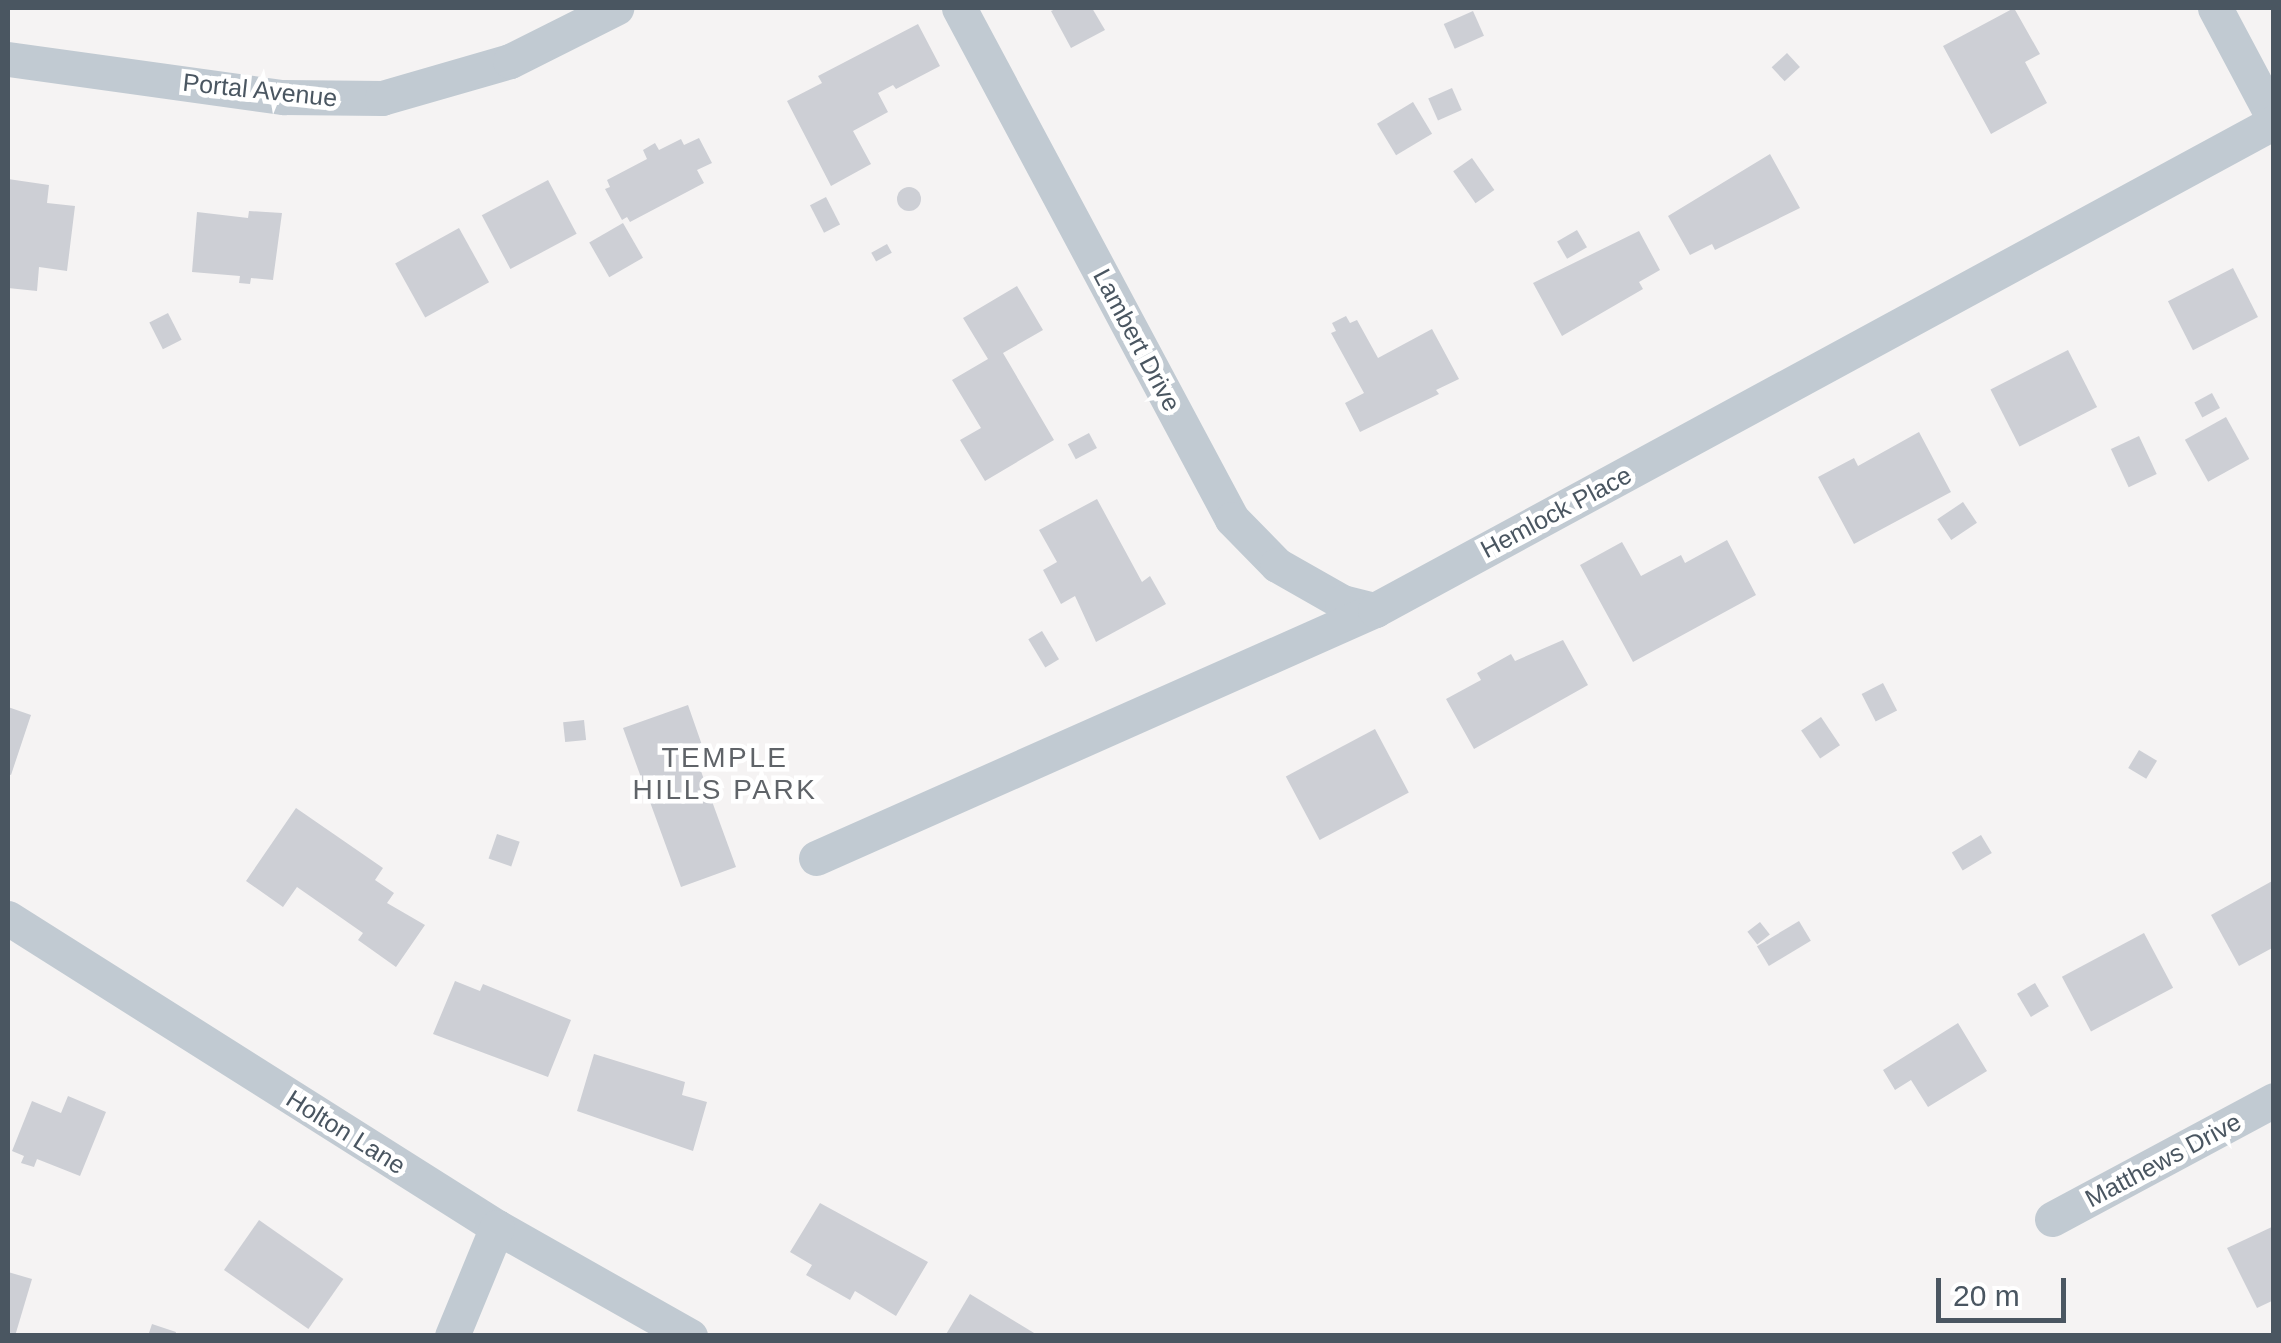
<!DOCTYPE html>
<style>
body{margin:0}
#map{position:relative;width:2281px;height:1343px;overflow:hidden;background:#f5f3f3;font-family:Helvetica,sans-serif}
div>[style]{position:absolute}
.building>*{inset:0;background:#cdcfd5;transform-origin:0 0}
.round{border-radius:50%}
.minor>*{height:35px;margin:-17.5px;padding:0 17.5px;transform-origin:17.5px;border-radius:17.5px;background:#c1cad2}
span{translate:-50% -50%;white-space:nowrap;text-align:center;line-height:1.15;-webkit-text-stroke:9px #fff;paint-order:stroke}
.street-label{font-size:25px;color:#4a5661}
.neighbourhood-label{font-size:28px;color:#5f6368;letter-spacing:2.5px}
.frame{position:absolute;inset:0;border:10px solid #4a5661;pointer-events:none}
.scale{position:absolute;left:1936px;top:1278px;width:130px;height:45px;box-sizing:border-box;border:5px solid #4a5661;border-top:0;padding-left:12px;font-size:30px;line-height:35px;white-space:nowrap;color:#4a5661;-webkit-text-stroke:8px #fff;paint-order:stroke}
</style>
<div id="map">
<div class="building">
<i style="clip-path:polygon(1058px 8px,1092px 8px,1105px 30px,1071px 48px,1051px 11px)"></i>
<i style="clip-path:polygon(2014px 8px,2040px 54px,2025px 62px,2047px 103px,1991px 134px,1943px 46px)"></i>
<i style="left:1473px;top:11px;width:27px;height:32px;rotate:66deg"></i>
<i style="clip-path:polygon(918px 24px,940px 66px,896px 89px,893px 85px,878px 93px,888px 112px,853px 131px,871px 164px,831px 186px,787px 101px,822px 83px,818px 76px)"></i>
<i style="left:1787px;top:53px;width:19px;height:21px;rotate:47deg"></i>
<i style="left:1452px;top:88px;width:24px;height:26px;rotate:66deg"></i>
<i style="left:1413px;top:102px;width:37px;height:42px;rotate:59deg"></i>
<i style="clip-path:polygon(699px 138px,712px 163px,697px 170px,704px 183px,630px 222px,627px 217px,622px 220px,605px 189px,610px 187px,607px 180px,647px 159px,643px 150px,655px 143px,659px 150px,681px 139px,684px 145px)"></i>
<i style="clip-path:polygon(1770px 154px,1800px 208px,1715px 250px,1712px 244px,1690px 255px,1668px 216px)"></i>
<i style="left:1472px;top:158px;width:39px;height:23px;rotate:55deg"></i>
<i style="clip-path:polygon(8px 179px,49px 185px,47px 203px,75px 206px,67px 271px,39px 267px,37px 291px,8px 288px)"></i>
<i style="left:548px;top:180px;width:61px;height:75px;rotate:62deg"></i>
<i class="round" style="left:897px;top:187px;width:24px;height:24px"></i>
<i style="left:826px;top:197px;width:31px;height:18px;rotate:63deg"></i>
<i style="clip-path:polygon(249px 211px,282px 213px,273px 280px,251px 278px,250px 284px,239px 283px,240px 276px,192px 272px,197px 212px,248px 218px)"></i>
<i style="left:623px;top:223px;width:40px;height:39px;rotate:60deg"></i>
<i style="left:459px;top:228px;width:62px;height:73px;rotate:61deg"></i>
<i style="left:1577px;top:230px;width:20px;height:23px;rotate:60deg"></i>
<i style="clip-path:polygon(1639px 231px,1660px 270px,1639px 282px,1643px 289px,1562px 336px,1533px 283px)"></i>
<i style="left:887px;top:244px;width:10px;height:18px;rotate:61deg"></i>
<i style="left:2233px;top:268px;width:55px;height:73px;rotate:63deg"></i>
<i style="clip-path:polygon(1017px 286px,1043px 330px,1003px 353px,1054px 440px,985px 481px,960px 440px,981px 428px,952px 380px,988px 359px,963px 318px)"></i>
<i style="left:168px;top:313px;width:30px;height:21px;rotate:63deg"></i>
<i style="clip-path:polygon(1346px 316px,1350px 323px,1357px 320px,1378px 358px,1432px 329px,1459px 379px,1436px 390px,1439px 394px,1360px 432px,1345px 403px,1364px 393px,1331px 333px,1336px 331px,1332px 323px)"></i>
<i style="left:2068px;top:350px;width:64px;height:87px;rotate:63deg"></i>
<i style="left:2212px;top:393px;width:17px;height:20px;rotate:62deg"></i>
<i style="left:2226px;top:417px;width:48px;height:47px;rotate:61deg"></i>
<i style="clip-path:polygon(1919px 432px,1951px 492px,1854px 544px,1818px 477px,1854px 458px,1858px 466px)"></i>
<i style="left:1089px;top:433px;width:17px;height:24px;rotate:62deg"></i>
<i style="left:2139px;top:436px;width:42px;height:31px;rotate:65deg"></i>
<i style="clip-path:polygon(1097px 499px,1142px 582px,1150px 576px,1166px 604px,1096px 642px,1075px 596px,1061px 604px,1043px 570px,1057px 562px,1039px 530px)"></i>
<i style="left:1963px;top:502px;width:25px;height:31px;rotate:56deg"></i>
<i style="clip-path:polygon(1727px 540px,1756px 595px,1633px 662px,1580px 565px,1622px 542px,1641px 576px,1681px 555px,1685px 563px)"></i>
<i style="left:1042px;top:631px;width:33px;height:16px;rotate:59deg"></i>
<i style="clip-path:polygon(1563px 640px,1588px 685px,1474px 749px,1446px 699px,1481px 680px,1477px 673px,1511px 654px,1515px 661px)"></i>
<i style="left:1883px;top:683px;width:31px;height:24px;rotate:63deg"></i>
<i style="clip-path:polygon(688px 705px,703px 748px,694px 752px,736px 867px,681px 887px,623px 728px)"></i>
<i style="clip-path:polygon(8px 707px,31px 715px,11px 775px,8px 774px)"></i>
<i style="left:1821px;top:717px;width:34px;height:24px;rotate:56deg"></i>
<i style="left:584px;top:720px;width:20px;height:21px;rotate:84deg"></i>
<i style="left:1375px;top:729px;width:72px;height:101px;rotate:62deg"></i>
<i style="left:2139px;top:750px;width:21px;height:21px;rotate:31deg"></i>
<i style="clip-path:polygon(296px 808px,383px 868px,375px 880px,394px 893px,387px 903px,425px 925px,396px 967px,358px 940px,363px 933px,297px 887px,283px 907px,246px 881px)"></i>
<i style="left:497px;top:834px;width:24px;height:26px;rotate:19deg"></i>
<i style="left:1981px;top:835px;width:21px;height:34px;rotate:59deg"></i>
<i style="clip-path:polygon(2274px 880px,2274px 947px,2239px 966px,2211px 915px)"></i>
<i style="left:1799px;top:921px;width:23px;height:49px;rotate:59deg"></i>
<i style="left:1760px;top:922px;width:16px;height:16px;rotate:52deg"></i>
<i style="left:2144px;top:933px;width:62px;height:93px;rotate:62deg"></i>
<i style="clip-path:polygon(455px 981px,480px 991px,483px 984px,571px 1020px,548px 1077px,433px 1034px)"></i>
<i style="left:2035px;top:983px;width:27px;height:21px;rotate:59deg"></i>
<i style="clip-path:polygon(1958px 1023px,1987px 1071px,1928px 1107px,1911px 1080px,1895px 1090px,1883px 1070px)"></i>
<i style="clip-path:polygon(594px 1054px,685px 1082px,682px 1095px,707px 1102px,693px 1151px,577px 1111px)"></i>
<i style="clip-path:polygon(68px 1096px,106px 1112px,80px 1176px,37px 1159px,34px 1167px,21px 1163px,24px 1156px,12px 1151px,32px 1101px,61px 1113px)"></i>
<i style="clip-path:polygon(820px 1203px,928px 1262px,896px 1316px,855px 1291px,850px 1300px,806px 1275px,812px 1265px,790px 1252px)"></i>
<i style="left:259px;top:1220px;width:103px;height:61px;rotate:35deg"></i>
<i style="clip-path:polygon(2274px 1226px,2274px 1300px,2257px 1308px,2227px 1248px)"></i>
<i style="clip-path:polygon(8px 1272px,32px 1279px,15px 1336px,8px 1336px)"></i>
<i style="clip-path:polygon(970px 1294px,1039px 1336px,945px 1336px)"></i>
<i style="clip-path:polygon(152px 1324px,176px 1332px,175px 1336px,148px 1336px)"></i>
</div>
<div class="minor">
<i style="left:959px;top:8px;width:579px;rotate:61.89deg"></i>
<i style="left:1232px;top:519px;width:64px;rotate:45.6deg"></i>
<i style="left:1277px;top:565px;width:75px;rotate:29.6deg"></i>
<i style="left:1342px;top:602px;width:34px;rotate:14deg"></i>
<i style="left:2215px;top:8px;width:126px;rotate:62deg"></i>
<i style="left:8px;top:59px;width:278px;rotate:7.9deg"></i>
<i style="left:283px;top:97px;width:99px;rotate:0.6deg"></i>
<i style="left:382px;top:98px;width:133px;rotate:-16.1deg"></i>
<i style="left:510px;top:61px;width:119px;rotate:-26.6deg"></i>
<i style="left:816px;top:858px;width:612px;rotate:-23.92deg"></i>
<i style="left:1375px;top:610px;width:1023px;rotate:-28.49deg"></i>
<i style="left:8px;top:918px;width:578px;rotate:32.29deg"></i>
<i style="left:497px;top:1227px;width:222px;rotate:29.5deg"></i>
<i style="left:2052px;top:1219px;width:252px;rotate:-28.2deg"></i>
<i style="left:452px;top:1336px;width:118px;rotate:-67.6deg"></i>
</div>
<div class="street-label">
<span style="left:260px;top:90px;rotate:6deg">Portal Avenue</span>
<span style="left:1137px;top:340px;rotate:62deg">Lambert Drive</span>
<span style="left:1556px;top:512px;rotate:-28deg">Hemlock Place</span>
<span style="left:346px;top:1132px;rotate:32deg">Holton Lane</span>
<span style="left:2163px;top:1160px;rotate:-28deg">Matthews Drive</span>
</div>
<div class="neighbourhood-label">
<span style="left:725px;top:774px">TEMPLE<br>HILLS PARK</span>
</div>
<div class="frame"></div>
<div class="scale">20 m</div>
</div>
